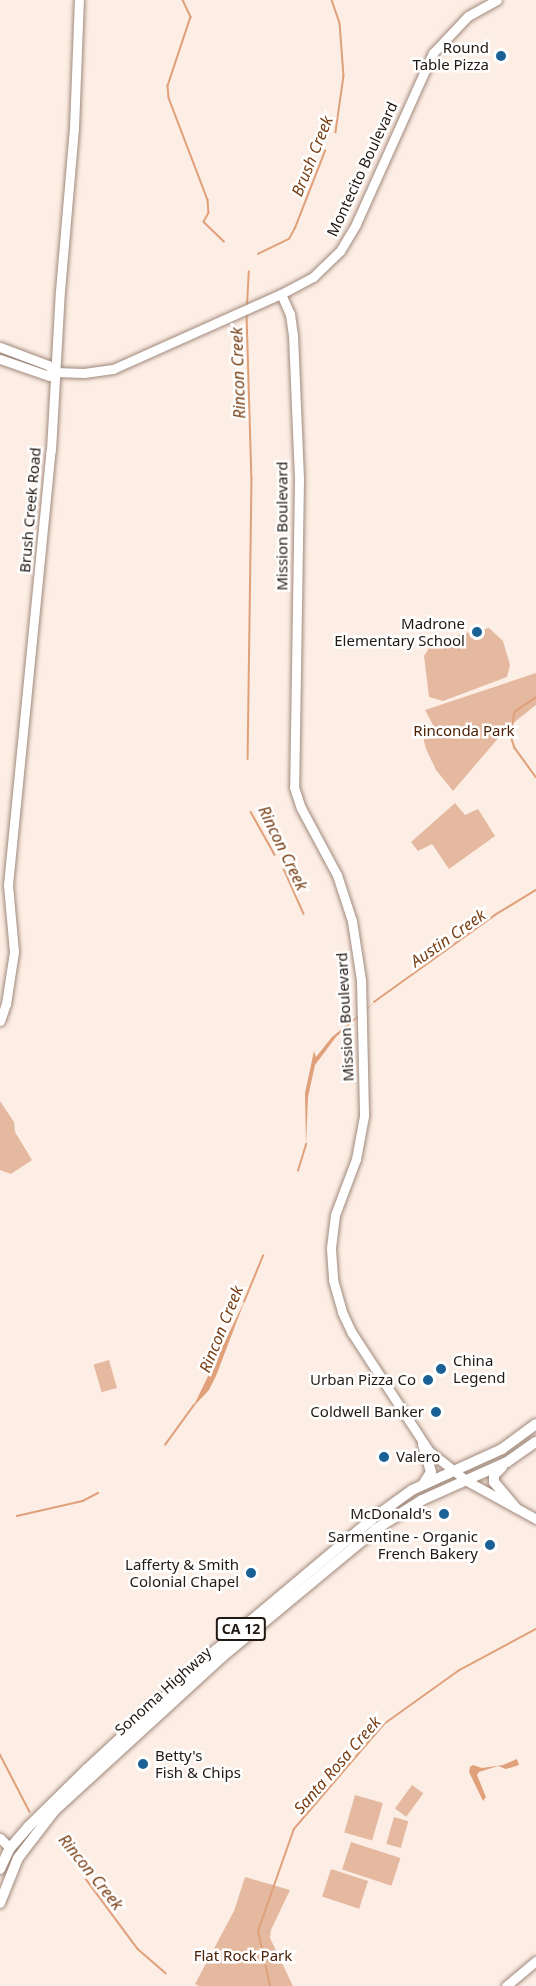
<!DOCTYPE html>
<style>
body{margin:0}
#map{position:relative;width:536px;height:1986px;overflow:hidden;background:#fdeee5;font-family:"Noto Sans",sans-serif}
div>[style]{position:absolute}
.green>*{inset:0;background:#e4b9a0;transform-origin:0 0}
.water>*{inset:0;background:#dfa07a}
.stream>*{height:1.5px;margin:-0.75px;padding:0 0.75px;transform-origin:0.75px;border-radius:0.75px;background:#dfa07a}
.roads{filter:drop-shadow(0 0 2px #a0897c) drop-shadow(0 0 2px #a0897c)}
.secondary>*{height:9px;margin:-4.5px;padding:0 4.5px;transform-origin:4.5px;border-radius:4.5px;background:#fff}
.primary>*{height:10px;margin:-5px;padding:0 5px;transform-origin:5px;border-radius:5px;background:#fff}
.dots>*{width:16px;height:16px;translate:-50% -50%;box-sizing:border-box;border:3px solid #fff;border-radius:50%}
span{translate:-50% -50%;white-space:nowrap;text-align:center;line-height:1.15;-webkit-text-stroke:5px #fff;paint-order:stroke}
.shield-label span{padding:2px 4px;background:#fff;border:2px solid;border-radius:4px;-webkit-text-stroke-width:0}
.shield-label{font-size:14px;color:#211914;font-weight:700}
.poi-label{font-size:15px;color:#211914}
.right{translate:-100% -50%;text-align:right}
.left{translate:0 -50%;text-align:left}
.street-label{font-size:15px;color:#211914}
.park-label{font-size:15px;color:#4b2205}
.water-label{font-size:16px;color:#783e14;font-style:italic}
</style>
<div id="map">
<div class="green">
<i style="clip-path:polygon(489px 628px,503px 641px,510px 665px,507px 677px,443px 701px,429px 697px,424px 656px,429px 648px,461px 634px)"></i>
<i style="clip-path:polygon(536px 673px,536px 705px,507px 728px,453px 791px,436px 770px,426px 749px,423px 737px,432px 731px,433px 725px,425px 710px)"></i>
<i style="clip-path:polygon(455px 803px,465px 815px,478px 809px,495px 836px,449px 869px,432px 844px,418px 851px,411px 842px)"></i>
<i style="clip-path:polygon(0 1101px,14px 1122px,15px 1132px,32px 1160px,11px 1174px,0 1170px)"></i>
<i style="left:109px;top:1360px;width:29px;height:16px;rotate:74deg"></i>
<i style="left:412px;top:1785px;width:14px;height:29px;rotate:36deg"></i>
<i style="left:355px;top:1795px;width:29px;height:39px;rotate:16deg"></i>
<i style="left:394px;top:1817px;width:15px;height:28px;rotate:16deg"></i>
<i style="left:351px;top:1842px;width:52px;height:29px;rotate:18deg"></i>
<i style="left:331px;top:1869px;width:39px;height:29px;rotate:18deg"></i>
<i style="clip-path:polygon(245px 1877px,290px 1890px,271px 1930px,270px 1938px,293px 1986px,199px 1986px,195px 1984px,234px 1911px)"></i>
</div>
<div class="water">
<i style="clip-path:polygon(376px 1001px,336px 1037px,315px 1065px,308px 1097px,306px 1146px,305px 1093px,314px 1051px,316px 1057px,332px 1037px)"></i>
<i style="clip-path:polygon(245px 1300px,216px 1376px,209px 1390px,193px 1407px)"></i>
<i style="clip-path:polygon(517px 1759px,519px 1765px,506px 1769px,498px 1766px,479px 1772px,477px 1775px,486px 1797px,483px 1801px,469px 1772px,470px 1767px,473px 1765px,482px 1768px,503px 1765px)"></i>
</div>
<div class="stream">
<i style="left:183px;top:0;width:19px;rotate:65deg"></i>
<i style="left:191px;top:17px;width:73px;rotate:108.4deg"></i>
<i style="left:168px;top:86px;width:12px;rotate:85deg"></i>
<i style="left:169px;top:98px;width:109px;rotate:69.1deg"></i>
<i style="left:208px;top:200px;width:13px;rotate:86deg"></i>
<i style="left:209px;top:213px;width:10px;rotate:119deg"></i>
<i style="left:204px;top:222px;width:28px;rotate:44deg"></i>
<i style="left:332px;top:0;width:24px;rotate:71deg"></i>
<i style="left:340px;top:23px;width:53px;rotate:85.7deg"></i>
<i style="left:344px;top:76px;width:57px;rotate:98.1deg"></i>
<i style="left:258px;top:254px;width:34px;rotate:-26deg"></i>
<i style="left:289px;top:239px;width:13px;rotate:-61deg"></i>
<i style="left:295px;top:228px;width:83px;rotate:-68.7deg"></i>
<i style="left:247px;top:306px;width:34px;rotate:-87deg"></i>
<i style="left:247px;top:314px;width:164px;rotate:88.3deg"></i>
<i style="left:252px;top:478px;width:281px;rotate:90.8deg"></i>
<i style="left:536px;top:698px;width:25px;rotate:146deg"></i>
<i style="left:515px;top:712px;width:24px;rotate:99deg"></i>
<i style="left:511px;top:736px;width:13px;rotate:72deg"></i>
<i style="left:515px;top:748px;width:36px;rotate:54deg"></i>
<i style="left:251px;top:812px;width:49px;rotate:60.8deg"></i>
<i style="left:284px;top:869px;width:49px;rotate:66deg"></i>
<i style="left:374px;top:1002px;width:149px;rotate:-35.7deg"></i>
<i style="left:495px;top:915px;width:48px;rotate:-31.4deg"></i>
<i style="left:298px;top:1171px;width:28px;rotate:-73deg"></i>
<i style="left:244px;top:1302px;width:50px;rotate:-67.6deg"></i>
<i style="left:165px;top:1445px;width:49px;rotate:-54.1deg"></i>
<i style="left:17px;top:1516px;width:68px;rotate:-12.8deg"></i>
<i style="left:83px;top:1501px;width:17px;rotate:-28deg"></i>
<i style="left:0;top:1754px;width:65px;rotate:62.7deg"></i>
<i style="left:86px;top:1879px;width:87px;rotate:53.4deg"></i>
<i style="left:138px;top:1949px;width:37px;rotate:41deg"></i>
<i style="left:270px;top:1986px;width:56px;rotate:-102.3deg"></i>
<i style="left:258px;top:1931px;width:108px;rotate:-70.6deg"></i>
<i style="left:294px;top:1829px;width:138px;rotate:-49.4deg"></i>
<i style="left:384px;top:1724px;width:91px;rotate:-35.6deg"></i>
<i style="left:458px;top:1671px;width:89px;rotate:-28.3deg"></i>
</div>
<div class="roads">
<div class="secondary">
<i style="left:281px;top:294px;width:22px;rotate:66deg"></i>
<i style="left:290px;top:314px;width:21px;rotate:82deg"></i>
<i style="left:293px;top:335px;width:144px;rotate:87.6deg"></i>
<i style="left:299px;top:479px;width:308px;rotate:90.9deg"></i>
<i style="left:294px;top:787px;width:22px;rotate:72deg"></i>
<i style="left:301px;top:808px;width:76px;rotate:61.8deg"></i>
<i style="left:337px;top:875px;width:48px;rotate:71.9deg"></i>
<i style="left:352px;top:921px;width:60px;rotate:81.3deg"></i>
<i style="left:361px;top:980px;width:136px;rotate:88.7deg"></i>
<i style="left:364px;top:1116px;width:44px;rotate:100.5deg"></i>
<i style="left:356px;top:1159px;width:60px;rotate:110.6deg"></i>
<i style="left:335px;top:1215px;width:34px;rotate:97deg"></i>
<i style="left:331px;top:1249px;width:31px;rotate:86deg"></i>
<i style="left:333px;top:1280px;width:33px;rotate:74deg"></i>
<i style="left:342px;top:1312px;width:23px;rotate:65deg"></i>
<i style="left:352px;top:1333px;width:141px;rotate:56.9deg"></i>
<i style="left:429px;top:1451px;width:48px;rotate:38.3deg"></i>
<i style="left:467px;top:1481px;width:79px;rotate:28.8deg"></i>
<i style="left:0;top:347px;width:51px;rotate:20.6deg"></i>
<i style="left:48px;top:365px;width:10px;rotate:45deg"></i>
<i style="left:0;top:359px;width:52px;rotate:19.1deg"></i>
<i style="left:49px;top:376px;width:7px;rotate:-34deg"></i>
<i style="left:55px;top:372px;width:29px;rotate:2deg"></i>
<i style="left:84px;top:373px;width:29px;rotate:-8deg"></i>
<i style="left:113px;top:369px;width:184px;rotate:-24.1deg"></i>
<i style="left:281px;top:294px;width:36px;rotate:-28deg"></i>
<i style="left:313px;top:277px;width:37px;rotate:-44deg"></i>
<i style="left:340px;top:251px;width:31px;rotate:-59deg"></i>
<i style="left:356px;top:224px;width:188px;rotate:-65.8deg"></i>
<i style="left:433px;top:53px;width:51px;rotate:-46.6deg"></i>
<i style="left:468px;top:16px;width:33px;rotate:-29deg"></i>
<i style="left:0;top:1021px;width:18px;rotate:-71deg"></i>
<i style="left:6px;top:1004px;width:53px;rotate:-81.3deg"></i>
<i style="left:14px;top:952px;width:67px;rotate:-95.1deg"></i>
<i style="left:8px;top:885px;width:437px;rotate:-84.4deg"></i>
<i style="left:51px;top:450px;width:159px;rotate:-86.8deg"></i>
<i style="left:60px;top:291px;width:164px;rotate:-85.1deg"></i>
<i style="left:74px;top:128px;width:128px;rotate:-87.8deg"></i>
<i style="left:0;top:1838px;width:14px;rotate:45deg"></i>
<i style="left:506px;top:1986px;width:39px;rotate:-40deg"></i>
</div>
<div class="primary">
<i style="left:423px;top:1444px;width:29px;rotate:74deg"></i>
<i style="left:431px;top:1472px;width:15px;rotate:122deg"></i>
<i style="left:502px;top:1467px;width:11px;rotate:135deg"></i>
<i style="left:494px;top:1475px;width:7px;rotate:90deg"></i>
<i style="left:494px;top:1482px;width:33px;rotate:50deg"></i>
<i style="left:0;top:1869px;width:23px;rotate:-65deg"></i>
<i style="left:10px;top:1848px;width:28px;rotate:-49deg"></i>
<i style="left:28px;top:1827px;width:83px;rotate:-44.5deg"></i>
<i style="left:87px;top:1769px;width:176px;rotate:-42.7deg"></i>
<i style="left:216px;top:1650px;width:204px;rotate:-40deg"></i>
<i style="left:372px;top:1519px;width:49px;rotate:-35.9deg"></i>
<i style="left:412px;top:1490px;width:99px;rotate:-24.5deg"></i>
<i style="left:502px;top:1449px;width:42px;rotate:-36.3deg"></i>
<i style="left:0;top:1903px;width:48px;rotate:-68.2deg"></i>
<i style="left:18px;top:1858px;width:59px;rotate:-52.5deg"></i>
<i style="left:54px;top:1811px;width:228px;rotate:-42.5deg"></i>
<i style="left:222px;top:1657px;width:200px;rotate:-39.7deg"></i>
<i style="left:376px;top:1529px;width:54px;rotate:-32.2deg"></i>
<i style="left:422px;top:1500px;width:93px;rotate:-24.1deg"></i>
<i style="left:507px;top:1462px;width:35px;rotate:-35deg"></i>
</div>
</div>
<div class="dots">
<i style="left:501px;top:56px;background:#1a6195"></i>
<i style="left:477px;top:632px;background:#1a6195"></i>
<i style="left:441px;top:1369px;background:#1a6195"></i>
<i style="left:428px;top:1380px;background:#1a6195"></i>
<i style="left:436px;top:1412px;background:#1a6195"></i>
<i style="left:384px;top:1457px;background:#1a6195"></i>
<i style="left:444px;top:1514px;background:#1a6195"></i>
<i style="left:490px;top:1545px;background:#1a6195"></i>
<i style="left:251px;top:1573px;background:#1a6195"></i>
<i style="left:143px;top:1764px;background:#1a6195"></i>
</div>
<div class="shield-label">
<span style="left:241px;top:1629px">CA 12</span>
</div>
<div class="poi-label">
<span class="right" style="left:489px;top:56px">Round<br>Table Pizza</span>
<span class="right" style="left:465px;top:632px">Madrone<br>Elementary School</span>
<span class="left" style="left:453px;top:1369px">China<br>Legend</span>
<span class="right" style="left:416px;top:1380px">Urban Pizza Co</span>
<span class="right" style="left:424px;top:1412px">Coldwell Banker</span>
<span class="left" style="left:396px;top:1457px">Valero</span>
<span class="right" style="left:432px;top:1514px">McDonald's</span>
<span class="right" style="left:478px;top:1545px">Sarmentine - Organic<br>French Bakery</span>
<span class="right" style="left:239px;top:1573px">Lafferty &amp; Smith<br>Colonial Chapel</span>
<span class="left" style="left:155px;top:1764px">Betty's<br>Fish &amp; Chips</span>
</div>
<div class="street-label">
<span style="left:362px;top:169px;rotate:-65deg">Montecito Boulevard</span>
<span style="left:30px;top:510px;rotate:-85deg">Brush Creek Road</span>
<span style="left:282px;top:526px;rotate:-90deg">Mission Boulevard</span>
<span style="left:345px;top:1017px;rotate:-93deg">Mission Boulevard</span>
<span style="left:163px;top:1691px;rotate:-42deg">Sonoma Highway</span>
</div>
<div class="park-label">
<span style="left:464px;top:731px">Rinconda Park</span>
<span style="left:243px;top:1956px">Flat Rock Park</span>
</div>
<div class="water-label">
<span style="left:312px;top:156px;rotate:-68deg">Brush Creek</span>
<span style="left:238px;top:373px;rotate:-92deg">Rincon Creek</span>
<span style="left:283px;top:848px;rotate:64deg">Rincon Creek</span>
<span style="left:448px;top:938px;rotate:-35deg">Austin Creek</span>
<span style="left:221px;top:1329px;rotate:-68deg">Rincon Creek</span>
<span style="left:337px;top:1765px;rotate:-49deg">Santa Rosa Creek</span>
<span style="left:91px;top:1872px;rotate:51deg">Rincon Creek</span>
</div>
</div>
